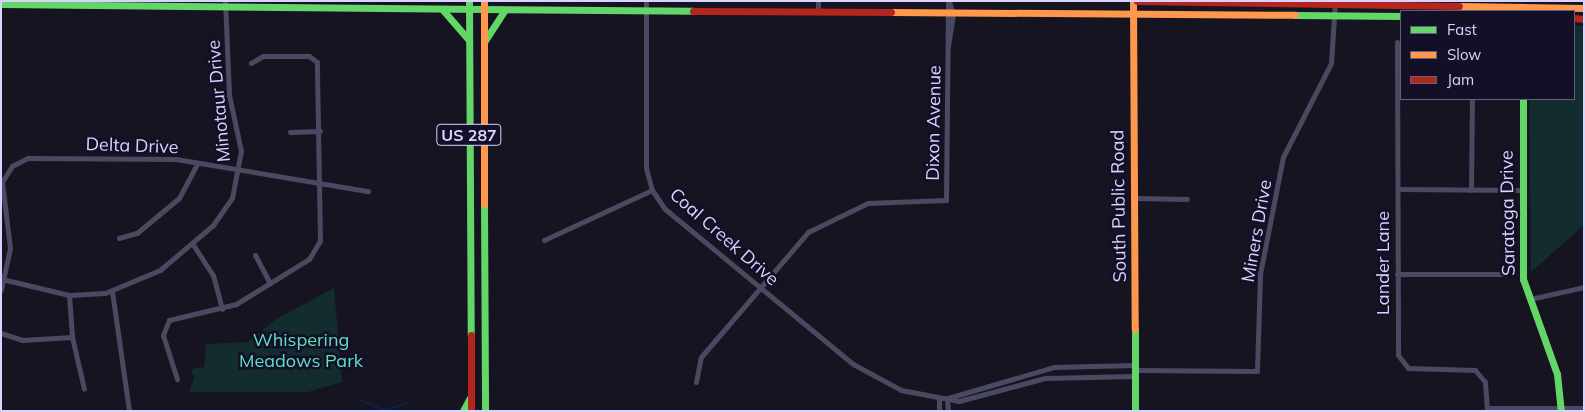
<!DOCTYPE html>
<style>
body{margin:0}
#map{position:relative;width:1585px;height:412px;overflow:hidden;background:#161421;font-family:Mulish,sans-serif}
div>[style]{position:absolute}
.green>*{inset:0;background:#132c2d}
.stream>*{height:2px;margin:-1px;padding:0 1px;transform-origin:1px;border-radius:1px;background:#0d2144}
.street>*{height:5px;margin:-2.5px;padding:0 2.5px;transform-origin:2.5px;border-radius:2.5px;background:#4a4962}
.fast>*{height:7px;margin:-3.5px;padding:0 3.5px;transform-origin:3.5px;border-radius:3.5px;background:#63d668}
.slow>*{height:7px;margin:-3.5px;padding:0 3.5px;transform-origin:3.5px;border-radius:3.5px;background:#ff974d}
.jam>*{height:7px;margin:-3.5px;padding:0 3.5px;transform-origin:3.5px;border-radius:3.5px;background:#b3261e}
span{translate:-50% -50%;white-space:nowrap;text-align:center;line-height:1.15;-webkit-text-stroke:5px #130f26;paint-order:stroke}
.shield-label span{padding:1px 4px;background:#130f26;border:1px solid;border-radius:4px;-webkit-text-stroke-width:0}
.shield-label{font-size:16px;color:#d9d4ff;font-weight:700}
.street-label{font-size:18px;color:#d9d4ff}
.park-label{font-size:18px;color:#5fe0c0}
.frame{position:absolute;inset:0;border:2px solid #d9d4ff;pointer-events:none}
.legend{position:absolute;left:1400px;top:10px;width:175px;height:90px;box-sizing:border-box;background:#130f26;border:1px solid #625e7d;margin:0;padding:6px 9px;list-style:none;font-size:15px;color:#d9d4ff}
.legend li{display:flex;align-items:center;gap:10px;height:25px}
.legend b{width:25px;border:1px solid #625e7d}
</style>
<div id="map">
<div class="green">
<i style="clip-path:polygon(1574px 26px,1584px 26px,1584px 225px,1531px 272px,1529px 99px,1574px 99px)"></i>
<i style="clip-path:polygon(334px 288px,342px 382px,308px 392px,189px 392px,194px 378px,191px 369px,204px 367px,206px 344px,248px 342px,276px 319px)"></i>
</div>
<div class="stream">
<i style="left:360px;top:400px;width:29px;rotate:22deg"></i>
<i style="left:386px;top:410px;width:22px;rotate:-18deg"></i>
</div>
<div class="street">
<i style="left:646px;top:1px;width:167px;rotate:90deg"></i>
<i style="left:646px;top:168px;width:23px;rotate:75deg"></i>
<i style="left:652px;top:190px;width:23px;rotate:56deg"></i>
<i style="left:665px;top:209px;width:244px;rotate:39.5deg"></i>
<i style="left:853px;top:364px;width:55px;rotate:28.4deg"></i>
<i style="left:901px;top:390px;width:59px;rotate:10.7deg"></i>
<i style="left:959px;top:401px;width:89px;rotate:-15deg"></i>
<i style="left:1045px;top:378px;width:90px;rotate:-1.3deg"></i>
<i style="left:818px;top:1px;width:8px;rotate:90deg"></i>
<i style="left:1397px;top:42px;width:313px;rotate:89.8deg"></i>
<i style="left:1398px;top:355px;width:16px;rotate:52deg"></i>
<i style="left:1408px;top:368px;width:67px;rotate:1.7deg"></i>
<i style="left:1475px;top:370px;width:16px;rotate:50deg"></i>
<i style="left:1485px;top:382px;width:29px;rotate:86deg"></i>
<i style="left:948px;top:46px;width:31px;rotate:-81deg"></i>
<i style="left:953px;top:15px;width:15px;rotate:-106deg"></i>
<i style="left:290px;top:132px;width:30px;rotate:-2deg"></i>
<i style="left:1398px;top:189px;width:124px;rotate:0.5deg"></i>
<i style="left:1471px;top:190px;width:91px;rotate:-89.4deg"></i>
<i style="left:1134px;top:198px;width:53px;rotate:1.1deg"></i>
<i style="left:119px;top:238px;width:19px;rotate:-16deg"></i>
<i style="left:137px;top:233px;width:55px;rotate:-39.8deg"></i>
<i style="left:179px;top:198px;width:38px;rotate:-62deg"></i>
<i style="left:544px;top:240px;width:119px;rotate:-24.8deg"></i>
<i style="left:192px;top:243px;width:38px;rotate:57deg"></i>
<i style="left:213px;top:275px;width:35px;rotate:75deg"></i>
<i style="left:255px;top:255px;width:32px;rotate:62deg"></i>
<i style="left:1397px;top:274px;width:107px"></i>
<i style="left:2px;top:279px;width:69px;rotate:13.4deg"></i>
<i style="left:69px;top:295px;width:36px;rotate:-3deg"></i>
<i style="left:105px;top:293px;width:60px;rotate:-22.7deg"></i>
<i style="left:160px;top:270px;width:70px;rotate:-40.3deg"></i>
<i style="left:213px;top:225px;width:33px;rotate:-55deg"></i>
<i style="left:232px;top:198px;width:48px;rotate:-79.2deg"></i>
<i style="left:241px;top:151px;width:57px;rotate:-102.1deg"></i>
<i style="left:229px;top:95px;width:94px;rotate:-92.4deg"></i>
<i style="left:1px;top:290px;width:43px;rotate:-77.9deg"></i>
<i style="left:10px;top:248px;width:66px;rotate:-96.9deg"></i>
<i style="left:2px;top:182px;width:19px;rotate:-58deg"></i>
<i style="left:12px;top:166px;width:18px;rotate:-27deg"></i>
<i style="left:28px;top:158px;width:148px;rotate:0.4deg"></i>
<i style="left:176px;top:159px;width:195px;rotate:9.5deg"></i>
<i style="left:112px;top:291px;width:121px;rotate:81.9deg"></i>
<i style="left:69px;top:295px;width:42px;rotate:85.9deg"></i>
<i style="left:72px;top:337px;width:53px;rotate:77deg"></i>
<i style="left:1530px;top:299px;width:55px;rotate:-12.5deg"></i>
<i style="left:1px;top:333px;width:22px;rotate:18deg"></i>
<i style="left:22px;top:340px;width:50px;rotate:-3.4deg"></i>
<i style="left:1135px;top:370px;width:122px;rotate:0.5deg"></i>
<i style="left:1257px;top:371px;width:97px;rotate:-88.2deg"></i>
<i style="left:1260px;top:274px;width:119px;rotate:-78.9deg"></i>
<i style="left:1283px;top:157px;width:106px;rotate:-62.9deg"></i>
<i style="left:1331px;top:63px;width:62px;rotate:-86.3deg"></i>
<i style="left:177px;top:379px;width:46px;rotate:-107.7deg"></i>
<i style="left:163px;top:335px;width:16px;rotate:-68deg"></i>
<i style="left:169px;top:320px;width:69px;rotate:-13.4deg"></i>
<i style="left:236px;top:304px;width:86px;rotate:-31.7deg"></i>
<i style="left:309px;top:259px;width:21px;rotate:-59deg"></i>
<i style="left:320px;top:241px;width:179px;rotate:-91deg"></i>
<i style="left:317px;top:62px;width:10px;rotate:-143deg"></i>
<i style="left:309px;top:56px;width:46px;rotate:180deg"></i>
<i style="left:263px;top:56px;width:14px;rotate:150deg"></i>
<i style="left:696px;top:382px;width:25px;rotate:-79deg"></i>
<i style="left:701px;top:357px;width:165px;rotate:-49.4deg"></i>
<i style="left:808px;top:232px;width:67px;rotate:-25.8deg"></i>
<i style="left:868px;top:203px;width:78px;rotate:-2.2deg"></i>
<i style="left:946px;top:200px;width:199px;rotate:-89.4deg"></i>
<i style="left:939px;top:398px;width:13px;rotate:90deg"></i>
<i style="left:947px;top:398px;width:13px;rotate:86deg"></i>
<i style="left:948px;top:398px;width:110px;rotate:-16.3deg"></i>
<i style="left:1054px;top:367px;width:81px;rotate:-1.4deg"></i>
<i style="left:1487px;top:408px;width:97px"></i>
</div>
<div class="fast">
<i style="left:469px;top:1px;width:334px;rotate:89.7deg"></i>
<i style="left:1px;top:4px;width:483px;rotate:0.6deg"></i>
<i style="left:442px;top:9px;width:40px;rotate:49deg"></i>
<i style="left:484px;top:9px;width:209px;rotate:0.5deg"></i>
<i style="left:1295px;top:15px;width:106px;rotate:0.5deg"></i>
<i style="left:484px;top:42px;width:38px;rotate:-57deg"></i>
<i style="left:1523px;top:99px;width:180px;rotate:90deg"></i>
<i style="left:1523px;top:279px;width:101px;rotate:70.3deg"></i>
<i style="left:1557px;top:374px;width:37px;rotate:84deg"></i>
<i style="left:484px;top:204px;width:207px;rotate:89.7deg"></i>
<i style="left:1135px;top:329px;width:82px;rotate:90deg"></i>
<i style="left:463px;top:411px;width:15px;rotate:-62deg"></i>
</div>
<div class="slow">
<i style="left:484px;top:1px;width:203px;rotate:90deg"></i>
<i style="left:1133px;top:1px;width:328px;rotate:89.7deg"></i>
<i style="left:1459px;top:6px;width:125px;rotate:0.9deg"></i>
<i style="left:891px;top:12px;width:404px;rotate:0.4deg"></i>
</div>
<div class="jam">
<i style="left:1137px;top:1px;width:322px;rotate:0.9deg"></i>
<i style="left:693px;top:11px;width:198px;rotate:0.3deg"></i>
<i style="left:1574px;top:18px;width:10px;rotate:6deg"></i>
<i style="left:471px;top:335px;width:76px;rotate:90deg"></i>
</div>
<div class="shield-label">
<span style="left:469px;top:135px">US 287</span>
</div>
<div class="street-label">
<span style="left:219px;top:101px;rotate:-95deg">Minotaur Drive</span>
<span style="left:934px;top:123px;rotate:-89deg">Dixon Avenue</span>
<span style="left:132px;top:146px;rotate:2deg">Delta Drive</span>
<span style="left:1119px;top:206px;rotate:-91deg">South Public Road</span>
<span style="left:1508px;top:213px;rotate:-91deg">Saratoga Drive</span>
<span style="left:1257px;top:231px;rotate:-80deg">Miners Drive</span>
<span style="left:724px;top:237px;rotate:41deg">Coal Creek Drive</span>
<span style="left:1383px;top:263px;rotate:-90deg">Lander Lane</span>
</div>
<div class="park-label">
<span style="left:301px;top:351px">Whispering<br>Meadows Park</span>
</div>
<div class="frame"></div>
<ul class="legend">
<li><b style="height:6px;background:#63d668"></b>Fast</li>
<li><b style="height:6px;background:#ff974d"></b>Slow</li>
<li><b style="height:6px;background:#b3261e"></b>Jam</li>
</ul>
</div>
